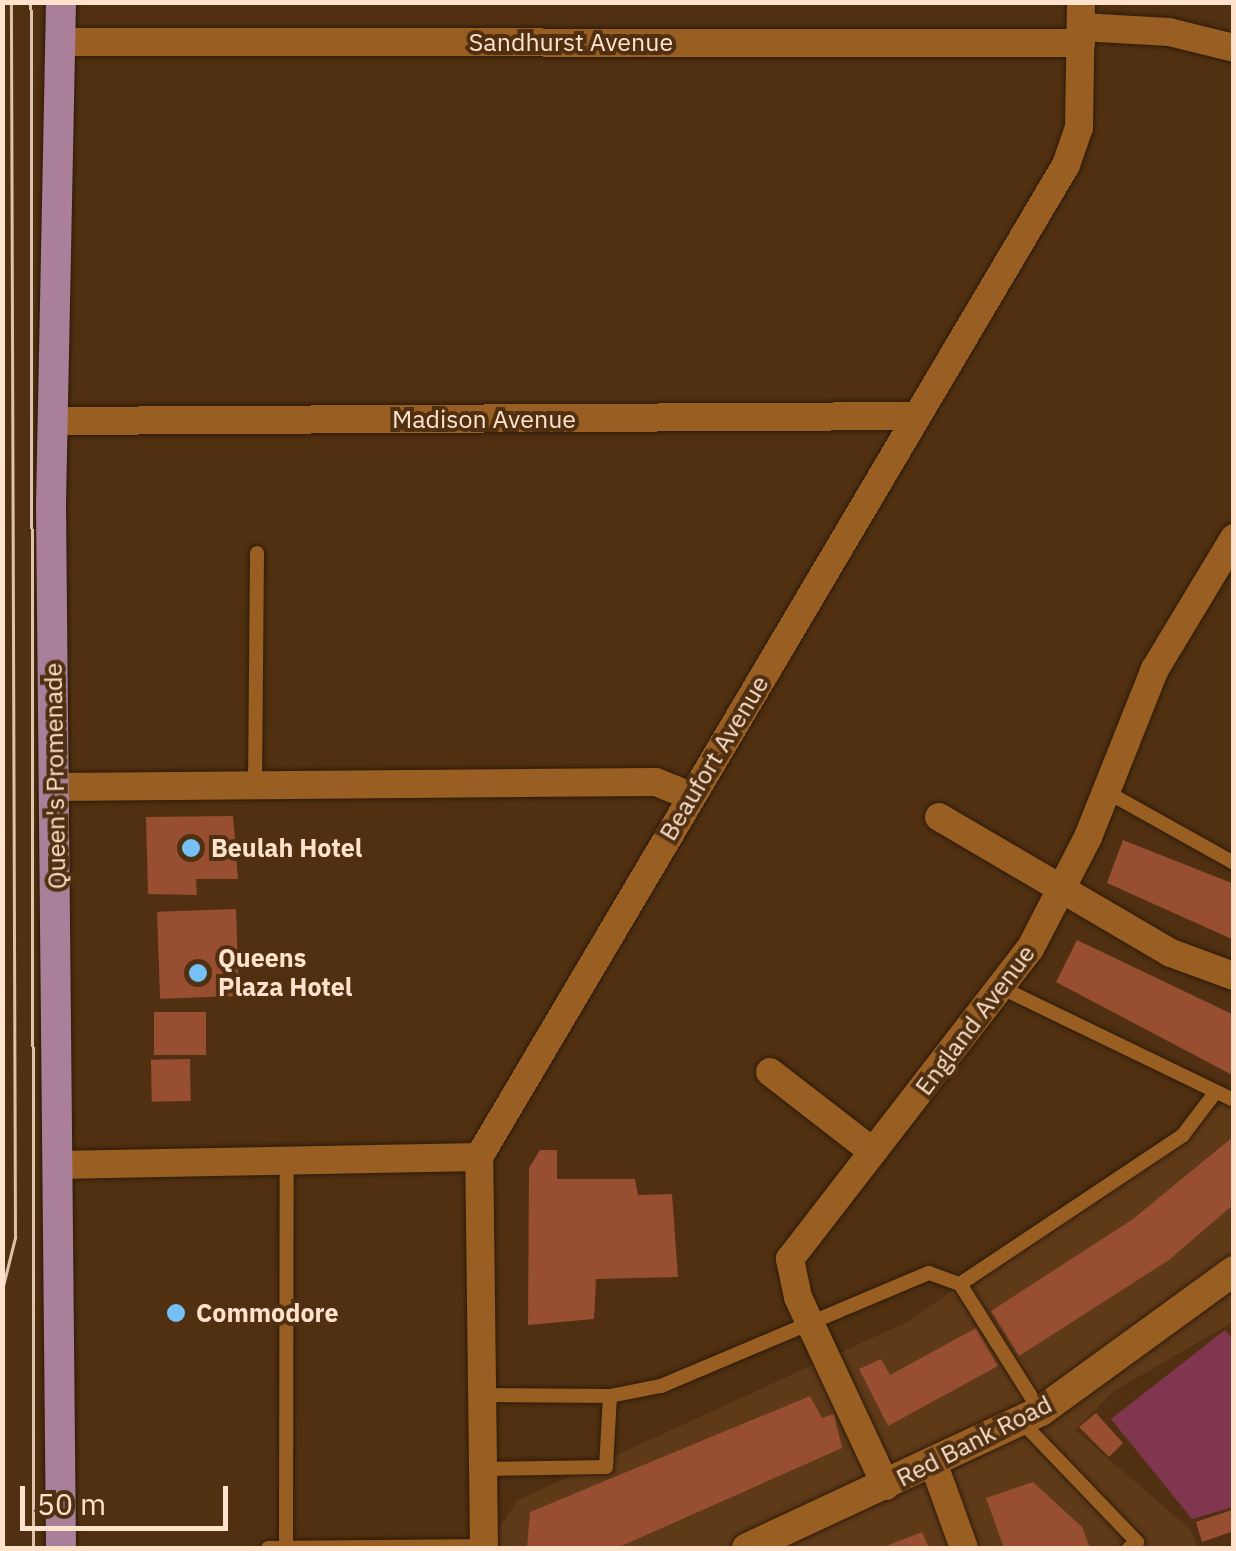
<!DOCTYPE html>
<style>
body{margin:0}
#map{position:relative;width:1236px;height:1551px;overflow:hidden;background:#503011;font-family:"IBM Plex Sans",sans-serif}
div>[style]{position:absolute}
.built>*{inset:0;background:#5e3a19}
.green>*{inset:0;background:#81364f}
.building>*{inset:0;background:#974e31;transform-origin:0 0}
.roads{filter:drop-shadow(0 0 2px #2e1b08) drop-shadow(0 0 2px #2e1b08)}
.lane>*{height:14px;margin:-7px;padding:0 7px;transform-origin:7px;border-radius:7px;background:#995e22}
.street>*{height:28px;margin:-14px;padding:0 14px;transform-origin:14px;border-radius:14px;background:#995e22}
.secondary>*{height:30px;margin:-15px;padding:0 15px;transform-origin:15px;border-radius:15px;background:#995e22}
.primary>*{height:30px;margin:-15px;padding:0 15px;transform-origin:15px;border-radius:15px;background:#aa7f99}
.tram>*{height:2.5px;margin:-1.25px;padding:0 1.25px;transform-origin:1.25px;border-radius:1.25px;background:#dec2aa}
.dots>*{width:28px;height:28px;translate:-50% -50%;box-sizing:border-box;border:5px solid #503011;border-radius:50%}
span{translate:-50% -50%;white-space:nowrap;text-align:center;line-height:1.15;-webkit-text-stroke:8px #503011;paint-order:stroke}
.street-label{font-size:25px;color:#fee2cc}
.poi-label{font-size:25px;color:#fee2cc;font-weight:700}
.left{translate:0 -50%;text-align:left}
.frame{position:absolute;inset:0;border:5px solid #fee2cc;pointer-events:none}
.scale{position:absolute;left:20px;top:1486px;width:208px;height:45px;box-sizing:border-box;border:5px solid #fee2cc;border-top:0;padding-left:12px;font-size:30px;line-height:35px;white-space:nowrap;color:#fee2cc;-webkit-text-stroke:8px #503011;paint-order:stroke}
</style>
<div id="map">
<div class="built">
<i style="clip-path:polygon(1233px 1097px,1233px 1322px,1114px 1391px,1075px 1430px,1191px 1530px,1198px 1548px,450px 1548px,495px 1534px,518px 1500px,907px 1322px)"></i>
</div>
<div class="green">
<i style="clip-path:polygon(1225px 1330px,1234px 1340px,1233px 1507px,1192px 1519px,1111px 1419px)"></i>
</div>
<div class="building">
<i style="clip-path:polygon(233px 816px,238px 879px,196px 879px,197px 895px,148px 894px,146px 817px)"></i>
<i style="clip-path:polygon(1123px 840px,1234px 884px,1234px 940px,1107px 883px)"></i>
<i style="left:236px;top:909px;width:87px;height:79px;rotate:88deg"></i>
<i style="clip-path:polygon(1077px 940px,1234px 1015px,1234px 1076px,1056px 982px)"></i>
<i style="left:154px;top:1012px;width:52px;height:43px"></i>
<i style="left:190px;top:1059px;width:42px;height:39px;rotate:89deg"></i>
<i style="clip-path:polygon(1234px 1136px,1234px 1204px,1169px 1260px,1019px 1356px,991px 1311px,1133px 1219px)"></i>
<i style="clip-path:polygon(540px 1150px,557px 1150px,557px 1179px,635px 1179px,638px 1195px,672px 1194px,678px 1277px,596px 1279px,594px 1319px,528px 1325px,529px 1168px)"></i>
<i style="clip-path:polygon(976px 1328px,998px 1366px,888px 1426px,859px 1369px,881px 1359px,890px 1375px)"></i>
<i style="clip-path:polygon(810px 1396px,822px 1418px,834px 1414px,842px 1448px,617px 1548px,527px 1548px,530px 1512px)"></i>
<i style="clip-path:polygon(1096px 1413px,1123px 1443px,1109px 1457px,1079px 1427px)"></i>
<i style="clip-path:polygon(1033px 1482px,1082px 1527px,1090px 1548px,1004px 1548px,986px 1498px)"></i>
<i style="clip-path:polygon(1232px 1510px,1234px 1531px,1202px 1542px,1196px 1522px)"></i>
<i style="clip-path:polygon(922px 1532px,929px 1548px,881px 1548px)"></i>
</div>
<div class="roads">
<div class="lane">
<i style="left:255px;top:785px;width:232px;rotate:-89.5deg"></i>
<i style="left:1107px;top:792px;width:145px;rotate:29.2deg"></i>
<i style="left:1004px;top:989px;width:255px;rotate:25.8deg"></i>
<i style="left:960px;top:1284px;width:150px;rotate:57.8deg"></i>
<i style="left:482px;top:1395px;width:128px;rotate:0.4deg"></i>
<i style="left:610px;top:1396px;width:52px;rotate:-11.1deg"></i>
<i style="left:661px;top:1386px;width:291px;rotate:-22.9deg"></i>
<i style="left:929px;top:1273px;width:33px;rotate:20deg"></i>
<i style="left:960px;top:1284px;width:268px;rotate:-33.7deg"></i>
<i style="left:1183px;top:1135px;width:53px;rotate:-52.7deg"></i>
<i style="left:1021px;top:1421px;width:168px;rotate:46.2deg"></i>
<i style="left:1137px;top:1542px;width:10px;rotate:143deg"></i>
<i style="left:484px;top:1469px;width:122px;rotate:-0.9deg"></i>
<i style="left:606px;top:1467px;width:71px;rotate:-86.8deg"></i>
<i style="left:286px;top:1543px;width:385px;rotate:-89.9deg"></i>
<i style="left:268px;top:1548px;width:216px;rotate:-0.5deg"></i>
</div>
<div class="street">
<i style="left:1081px;top:27px;width:88px;rotate:3.3deg"></i>
<i style="left:1169px;top:32px;width:67px;rotate:13.8deg"></i>
<i style="left:61px;top:42px;width:1020px;rotate:0.06deg"></i>
<i style="left:52px;top:421px;width:865px;rotate:-0.33deg"></i>
<i style="left:57px;top:787px;width:599px;rotate:-0.48deg"></i>
<i style="left:656px;top:782px;width:38px;rotate:22deg"></i>
<i style="left:939px;top:817px;width:269px;rotate:30.4deg"></i>
<i style="left:1171px;top:953px;width:67px;rotate:20.1deg"></i>
<i style="left:770px;top:1072px;width:130px;rotate:37.8deg"></i>
<i style="left:57px;top:1165px;width:422px;rotate:-1.1deg"></i>
<i style="left:934px;top:1465px;width:88px;rotate:70.1deg"></i>
<i style="left:886px;top:1486px;width:208px;rotate:-115deg"></i>
<i style="left:798px;top:1297px;width:39px;rotate:-102deg"></i>
<i style="left:790px;top:1259px;width:392px;rotate:-52.3deg"></i>
<i style="left:1030px;top:949px;width:126px;rotate:-62.6deg"></i>
<i style="left:1088px;top:837px;width:181px;rotate:-68.3deg"></i>
<i style="left:1155px;top:669px;width:153px;rotate:-58.9deg"></i>
<i style="left:484px;top:1548px;width:391px;rotate:-90.7deg"></i>
<i style="left:479px;top:1157px;width:1153px;rotate:-59.39deg"></i>
<i style="left:1066px;top:165px;width:39px;rotate:-71deg"></i>
<i style="left:1079px;top:128px;width:126px;rotate:-89.1deg"></i>
</div>
<div class="secondary">
<i style="left:747px;top:1548px;width:324px;rotate:-25deg"></i>
<i style="left:1041px;top:1411px;width:238px;rotate:-36deg"></i>
</div>
<div class="primary">
<i style="left:61px;top:1548px;width:1044px;rotate:-90.55deg"></i>
<i style="left:51px;top:504px;width:502px;rotate:-88.86deg"></i>
</div>
</div>
<div class="tram">
<i style="left:31px;top:2px;width:1546px;rotate:89.89deg"></i>
<i style="left:2px;top:1290px;width:54px;rotate:-76deg"></i>
<i style="left:15px;top:1238px;width:1236px;rotate:-90.19deg"></i>
</div>
<div class="dots">
<i style="left:191px;top:848px;background:#75c0f6"></i>
<i style="left:198px;top:973px;background:#75c0f6"></i>
<i style="left:176px;top:1313px;background:#75c0f6"></i>
</div>
<div class="street-label">
<span style="left:571px;top:42px">Sandhurst Avenue</span>
<span style="left:484px;top:419px">Madison Avenue</span>
<span style="left:714px;top:758px;rotate:-59deg">Beaufort Avenue</span>
<span style="left:55px;top:776px;rotate:-91deg">Queen's Promenade</span>
<span style="left:975px;top:1020px;rotate:-53deg">England Avenue</span>
<span style="left:974px;top:1441px;rotate:-27deg">Red Bank Road</span>
</div>
<div class="poi-label">
<span class="left" style="left:211px;top:848px">Beulah Hotel</span>
<span class="left" style="left:218px;top:973px">Queens<br>Plaza Hotel</span>
<span class="left" style="left:196px;top:1313px">Commodore</span>
</div>
<div class="frame"></div>
<div class="scale">50 m</div>
</div>
